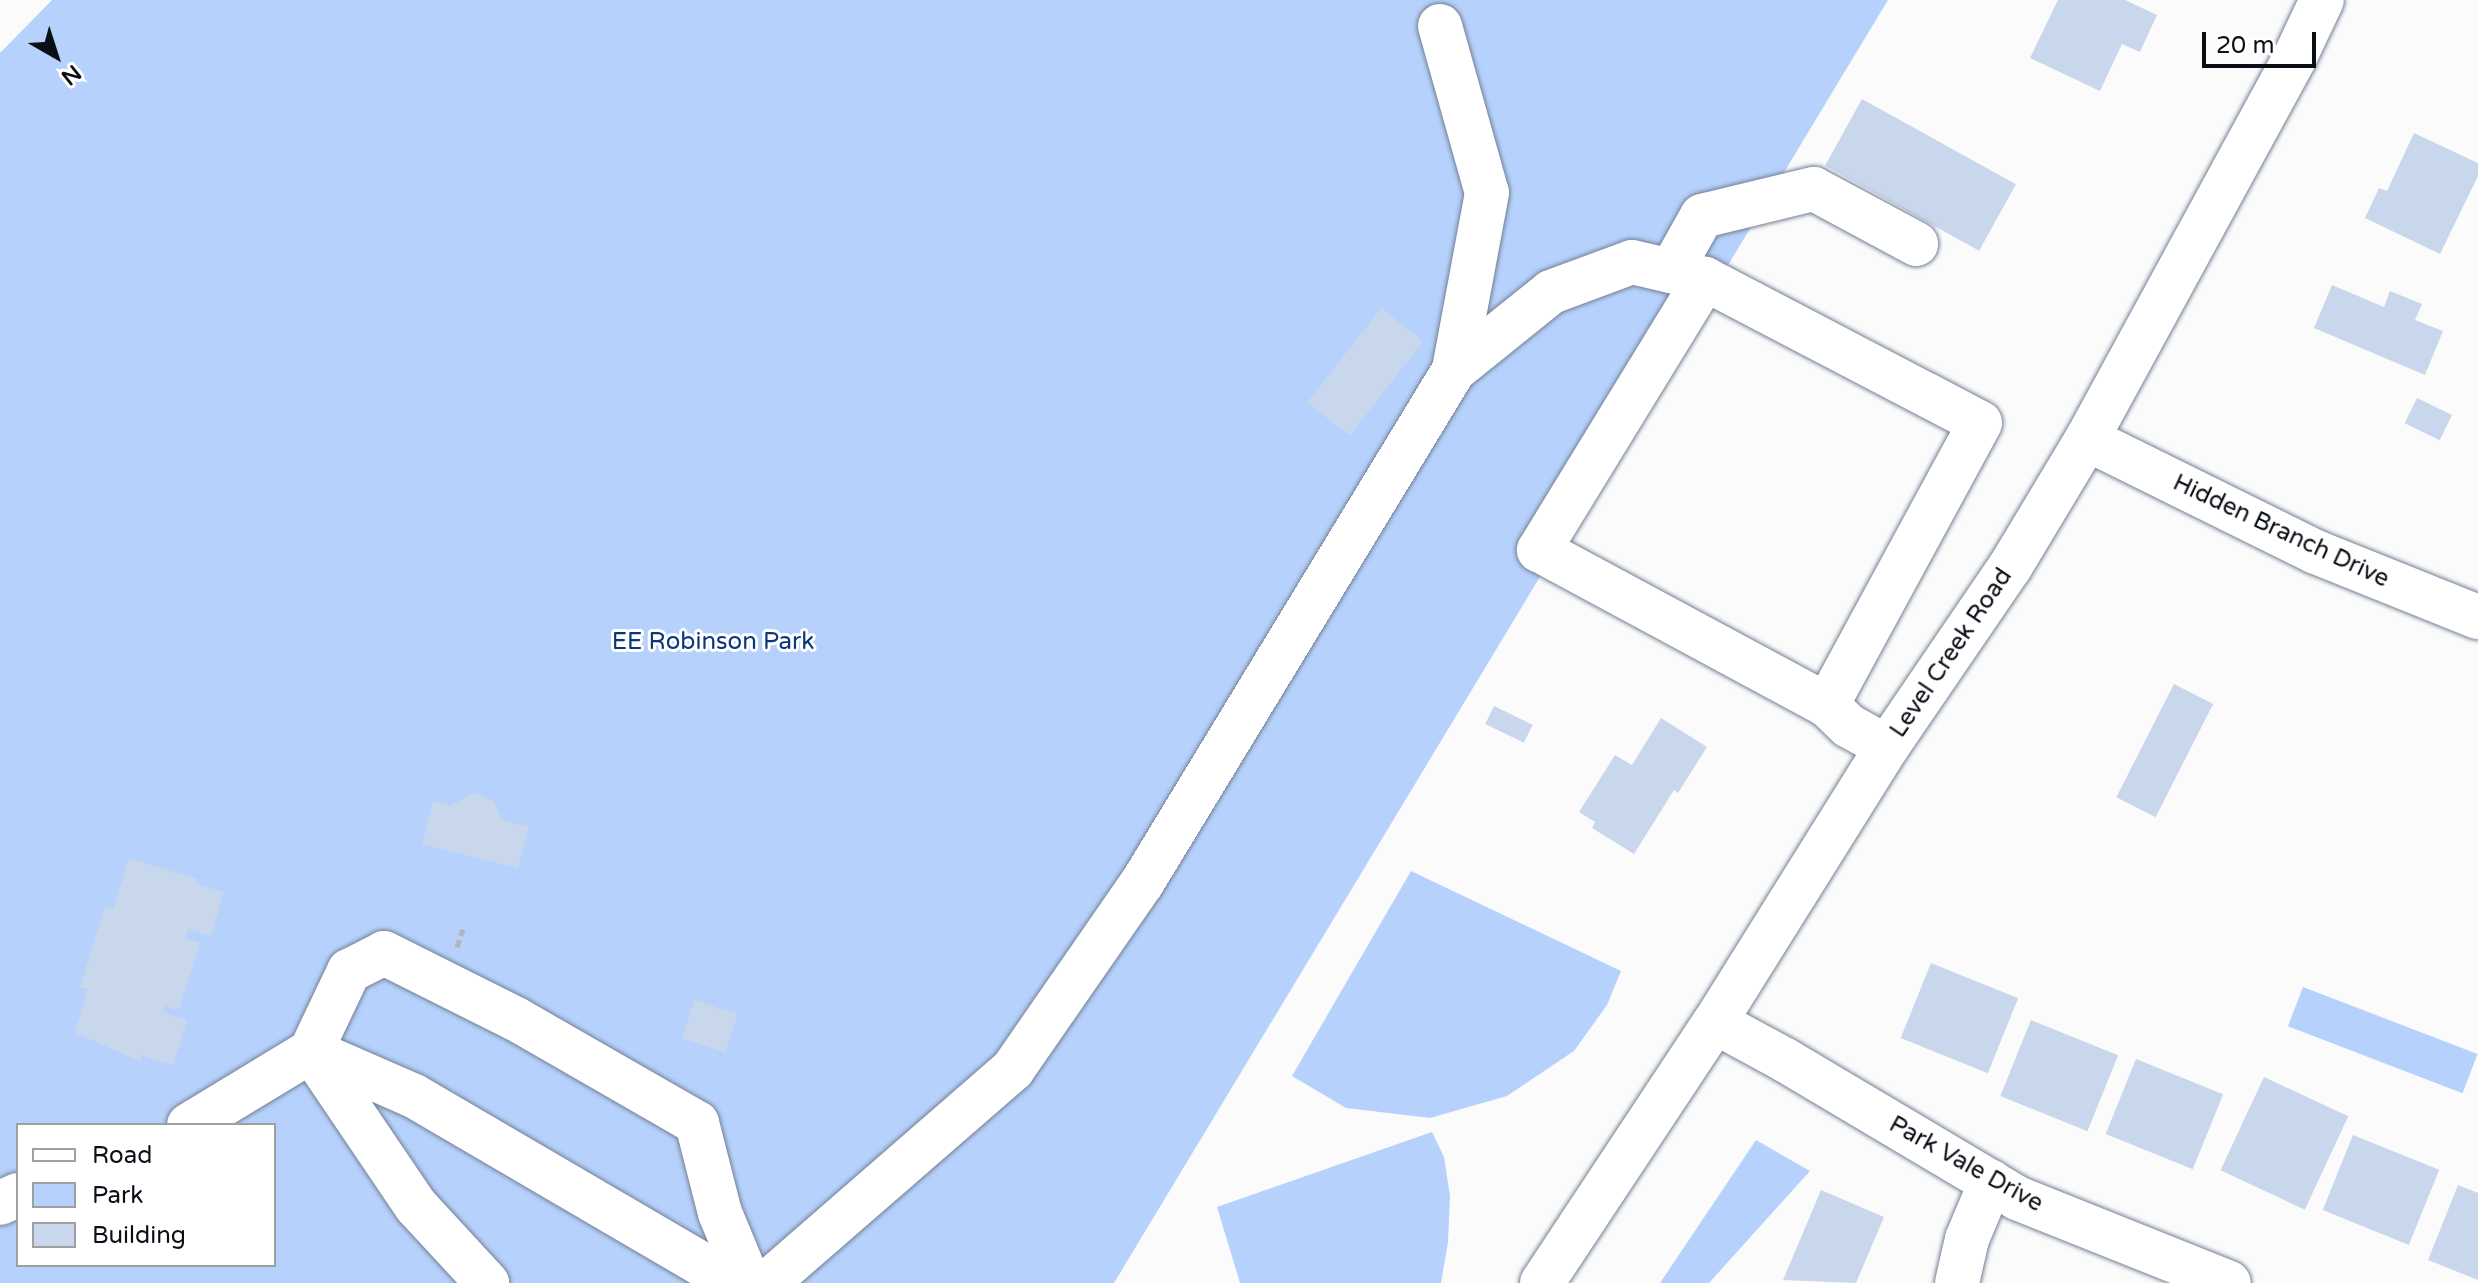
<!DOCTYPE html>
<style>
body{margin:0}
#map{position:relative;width:2478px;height:1283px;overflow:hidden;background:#fbfbfb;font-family:"Varela Round",sans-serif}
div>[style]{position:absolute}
.green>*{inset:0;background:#b6d1fc;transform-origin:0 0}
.building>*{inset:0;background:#c9d7ed;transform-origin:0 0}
.path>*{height:5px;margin-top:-2.5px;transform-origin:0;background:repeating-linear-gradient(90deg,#b3b4b6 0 8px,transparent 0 12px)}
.roads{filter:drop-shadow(0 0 2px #748095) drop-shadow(0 0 2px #748095)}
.minor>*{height:44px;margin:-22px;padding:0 22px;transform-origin:22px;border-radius:22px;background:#fff}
span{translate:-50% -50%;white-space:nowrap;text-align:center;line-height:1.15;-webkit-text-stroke:6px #fff;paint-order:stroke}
.street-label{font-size:24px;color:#0a0f16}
.park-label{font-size:24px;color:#0a377c}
.legend{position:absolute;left:16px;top:1123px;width:260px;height:144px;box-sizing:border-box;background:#fff;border:2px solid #9d9fa2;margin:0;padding:10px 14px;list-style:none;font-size:24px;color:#0a0f16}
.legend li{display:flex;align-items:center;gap:16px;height:40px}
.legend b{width:40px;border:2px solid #9d9fa2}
.north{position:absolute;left:16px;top:16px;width:80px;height:80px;-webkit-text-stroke:6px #fff;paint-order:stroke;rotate:141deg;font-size:22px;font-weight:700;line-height:32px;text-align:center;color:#0a0f16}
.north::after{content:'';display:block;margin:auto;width:28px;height:36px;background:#0a0f16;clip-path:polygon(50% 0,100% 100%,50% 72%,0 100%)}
.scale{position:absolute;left:2202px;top:32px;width:114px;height:36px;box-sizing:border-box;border:4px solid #0a0f16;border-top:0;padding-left:10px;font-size:24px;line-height:28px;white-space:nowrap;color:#0a0f16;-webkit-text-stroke:6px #fff;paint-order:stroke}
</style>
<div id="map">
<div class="green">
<i style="clip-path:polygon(evenodd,52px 0,1888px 0,1114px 1283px,0 1283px,0 53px,52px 0,18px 1125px,274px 1125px,274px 1265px,18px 1265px,18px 1125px)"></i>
<i style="clip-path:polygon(1411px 871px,1621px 971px,1607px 1005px,1574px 1051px,1507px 1096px,1430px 1118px,1346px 1108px,1292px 1076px)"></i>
<i style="left:2303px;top:987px;width:187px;height:42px;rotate:21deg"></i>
<i style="clip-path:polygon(1432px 1132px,1444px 1157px,1450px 1196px,1448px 1242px,1441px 1283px,1240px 1283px,1217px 1207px)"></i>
<i style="clip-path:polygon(1756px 1140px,1810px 1171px,1709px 1283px,1660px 1283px)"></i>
</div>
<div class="building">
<i style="clip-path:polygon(2058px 0,2125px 0,2157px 15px,2140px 52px,2122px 44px,2100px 91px,2030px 58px)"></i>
<i style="left:1862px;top:99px;width:176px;height:76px;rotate:29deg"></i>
<i style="clip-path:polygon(2414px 133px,2478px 163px,2478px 176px,2440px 254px,2365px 218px,2379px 188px,2387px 191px)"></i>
<i style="clip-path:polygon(2332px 285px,2384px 307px,2390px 291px,2422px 304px,2415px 320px,2443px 331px,2425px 375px,2314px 328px)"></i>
<i style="left:1381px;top:308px;width:54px;height:120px;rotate:38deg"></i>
<i style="left:2417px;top:398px;width:39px;height:28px;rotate:26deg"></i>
<i style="left:2174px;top:684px;width:44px;height:127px;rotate:27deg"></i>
<i style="left:1494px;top:706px;width:43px;height:20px;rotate:26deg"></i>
<i style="clip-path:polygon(1661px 718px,1707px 747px,1678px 793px,1674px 790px,1634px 854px,1592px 828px,1595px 822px,1579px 812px,1615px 755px,1632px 765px)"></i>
<i style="clip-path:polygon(474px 793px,493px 800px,502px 820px,529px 827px,518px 868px,422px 844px,433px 801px,450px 806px)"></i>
<i style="clip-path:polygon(129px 858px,197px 879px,196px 884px,224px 892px,211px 936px,188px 929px,185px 938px,200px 943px,179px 1010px,164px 1005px,162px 1012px,187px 1020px,173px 1065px,141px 1055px,142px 1062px,75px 1033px,88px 989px,80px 987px,105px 907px,113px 909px)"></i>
<i style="left:1931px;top:963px;width:94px;height:81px;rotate:22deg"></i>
<i style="left:694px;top:1000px;width:46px;height:40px;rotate:18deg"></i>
<i style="left:2031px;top:1020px;width:94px;height:82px;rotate:22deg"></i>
<i style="left:2136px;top:1059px;width:94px;height:81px;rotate:22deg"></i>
<i style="left:2264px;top:1077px;width:93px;height:103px;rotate:25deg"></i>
<i style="left:2353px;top:1135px;width:93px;height:81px;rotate:22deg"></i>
<i style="clip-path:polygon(2458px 1185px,2478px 1193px,2478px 1280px,2428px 1260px)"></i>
<i style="clip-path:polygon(1821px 1190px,1884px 1217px,1856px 1283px,1783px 1280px)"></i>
</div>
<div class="path">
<i style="left:457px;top:947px;width:19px;rotate:-72deg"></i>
</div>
<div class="roads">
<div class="minor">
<i style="left:1440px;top:26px;width:173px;rotate:74.3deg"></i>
<i style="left:1487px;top:193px;width:180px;rotate:100.6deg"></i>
<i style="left:1671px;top:271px;width:63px;rotate:-60.6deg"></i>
<i style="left:1702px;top:216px;width:115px;rotate:-13.6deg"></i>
<i style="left:1814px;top:189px;width:116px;rotate:28.3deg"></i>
<i style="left:1705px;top:279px;width:318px;rotate:121.5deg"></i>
<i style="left:1539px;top:550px;width:327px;rotate:28.3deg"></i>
<i style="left:1827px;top:705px;width:30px;rotate:44deg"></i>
<i style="left:1849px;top:726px;width:43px;rotate:28.9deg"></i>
<i style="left:2087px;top:439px;width:255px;rotate:26.3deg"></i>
<i style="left:2316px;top:552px;width:175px;rotate:21.9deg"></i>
<i style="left:1715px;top:1022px;width:80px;rotate:28.5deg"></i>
<i style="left:1785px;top:1060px;width:270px;rotate:30.7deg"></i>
<i style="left:2017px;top:1198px;width:228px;rotate:21.8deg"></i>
<i style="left:189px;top:1125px;width:143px;rotate:-31.2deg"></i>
<i style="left:311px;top:1051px;width:187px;rotate:55.9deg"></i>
<i style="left:416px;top:1206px;width:105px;rotate:47.3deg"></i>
<i style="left:0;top:1203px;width:20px;rotate:-24deg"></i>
<i style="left:734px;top:1283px;width:371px;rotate:-149.7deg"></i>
<i style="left:414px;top:1096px;width:112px;rotate:-156.4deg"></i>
<i style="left:311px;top:1051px;width:89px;rotate:-64.6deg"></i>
<i style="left:349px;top:971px;width:39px;rotate:-27deg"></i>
<i style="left:384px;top:953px;width:148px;rotate:26.6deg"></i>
<i style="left:516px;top:1019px;width:209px;rotate:29.9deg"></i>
<i style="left:697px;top:1123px;width:93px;rotate:75.7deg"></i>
<i style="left:720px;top:1213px;width:76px;rotate:67.5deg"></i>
<i style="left:767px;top:1283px;width:326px;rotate:-41deg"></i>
<i style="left:1013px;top:1069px;width:226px;rotate:-55.3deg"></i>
<i style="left:1142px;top:883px;width:600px;rotate:-58.69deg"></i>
<i style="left:1454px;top:370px;width:124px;rotate:-38.8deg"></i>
<i style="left:1551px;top:292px;width:86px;rotate:-20.3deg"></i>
<i style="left:1632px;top:262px;width:75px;rotate:13.1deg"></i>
<i style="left:1705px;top:279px;width:310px;rotate:27.6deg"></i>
<i style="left:1980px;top:423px;width:321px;rotate:118.5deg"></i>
<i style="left:1542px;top:1283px;width:313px;rotate:-56.5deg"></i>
<i style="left:1715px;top:1022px;width:324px;rotate:-58deg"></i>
<i style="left:1887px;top:747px;width:218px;rotate:-55.7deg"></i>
<i style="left:2010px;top:567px;width:149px;rotate:-59deg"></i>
<i style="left:2087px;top:439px;width:435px;rotate:-61.4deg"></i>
<i style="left:2295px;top:57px;width:63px;rotate:-64.7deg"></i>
<i style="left:1957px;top:1283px;width:45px;rotate:-77.2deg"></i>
<i style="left:1967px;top:1239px;width:62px;rotate:-67.2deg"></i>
</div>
</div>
<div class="street-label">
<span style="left:2281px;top:531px;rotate:25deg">Hidden Branch Drive</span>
<span style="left:1951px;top:653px;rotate:-56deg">Level Creek Road</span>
<span style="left:1966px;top:1164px;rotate:29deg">Park Vale Drive</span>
</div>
<div class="park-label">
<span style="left:713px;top:642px">EE Robinson Park</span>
</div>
<ul class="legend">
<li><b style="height:10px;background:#fff"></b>Road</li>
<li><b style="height:22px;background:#b6d1fc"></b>Park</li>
<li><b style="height:22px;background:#c9d7ed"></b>Building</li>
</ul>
<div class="north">N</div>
<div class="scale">20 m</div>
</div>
